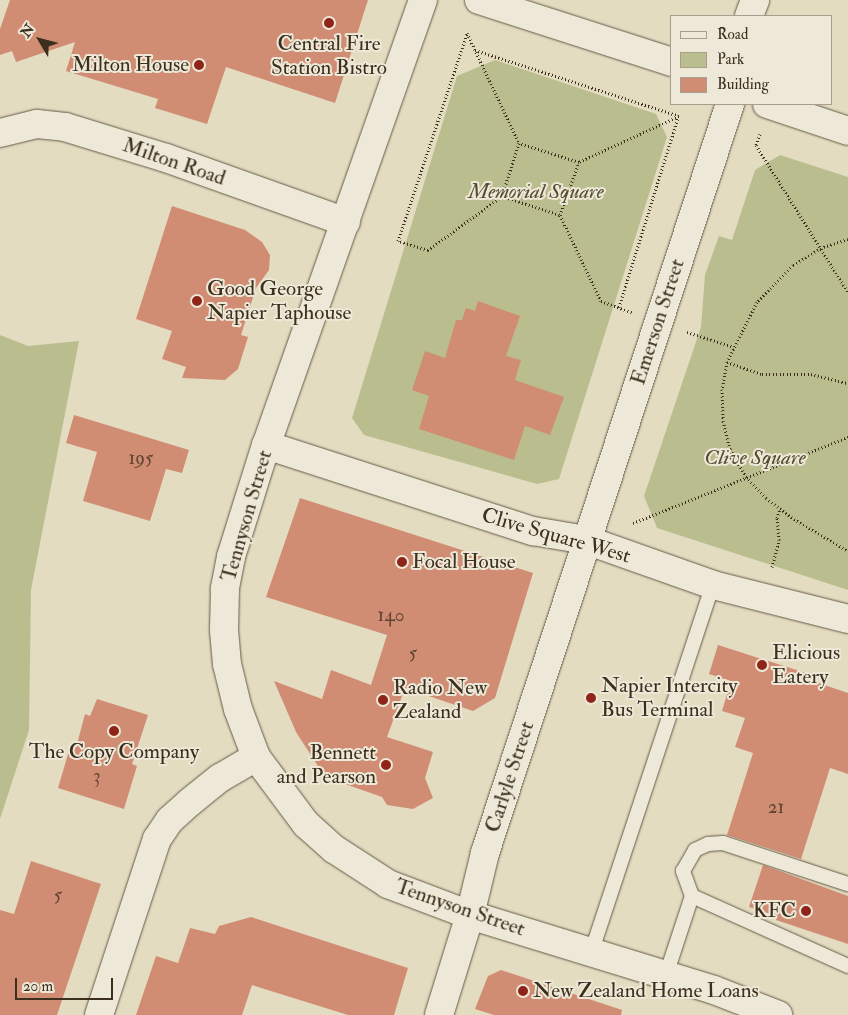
<!DOCTYPE html>
<style>
body{margin:0}
#map{position:relative;width:848px;height:1015px;overflow:hidden;background:#e3dcc1;font-family:"IM FELL Double Pica",serif}
div>[style]{position:absolute}
.green>*{inset:0;background:#babe8e}
.building>*{inset:0;background:#d18d74}
.path>*{height:3px;margin-top:-1.5px;transform-origin:0;background:repeating-linear-gradient(90deg,#3d2f1d 0 1px,transparent 0 3.5px)}
.roads{filter:drop-shadow(0 0 1px #665a46) drop-shadow(0 0 1px #665a46)}
.service>*{height:14px;margin:-7px;padding:0 7px;transform-origin:7px;border-radius:7px;background:#ede8d7}
.minor>*{height:28px;margin:-14px;padding:0 14px;transform-origin:14px;border-radius:14px;background:#ede8d7}
.tertiary>*{height:28px;margin:-14px;padding:0 14px;transform-origin:14px;border-radius:14px;background:#ede8d7}
.secondary>*{height:28px;margin:-14px;padding:0 14px;transform-origin:14px;border-radius:14px;background:#ede8d7}
.dots>*{width:14px;height:14px;translate:-50% -50%;box-sizing:border-box;border:2px solid #ede8d7;border-radius:50%}
span{translate:-50% -50%;white-space:nowrap;text-align:center;line-height:1.15;-webkit-text-stroke:4px #ede8d7;paint-order:stroke}
.number-label{font-size:19px;color:#624633}
.number-label span{-webkit-text-stroke-width:0}
.poi-label{font-size:21px;color:#3d2f1d}
.right{translate:-100% -50%;text-align:right}
.left{translate:0 -50%;text-align:left}
.street-label{font-size:21px;color:#3d2f1d}
.park-label{font-size:21px;color:#564c34;font-style:italic}
.legend{position:absolute;left:670px;top:15px;width:162px;height:90px;box-sizing:border-box;background:#ede8d7;border:1px solid #a79e8d;margin:0;padding:6px 9px;list-style:none;font-size:15px;color:#3d2f1d}
.legend li{display:flex;align-items:center;gap:10px;height:25px}
.legend b{width:25px;border:1px solid #a79e8d}
.north{position:absolute;left:15px;top:15px;width:50px;height:50px;-webkit-text-stroke:4px #ede8d7;paint-order:stroke;rotate:307deg;font-size:14px;font-weight:700;line-height:20px;text-align:center;color:#3d2f1d}
.north::after{content:'';display:block;margin:auto;width:18px;height:22px;background:#3d2f1d;clip-path:polygon(50% 0,100% 100%,50% 72%,0 100%)}
.scale{position:absolute;left:15px;top:978px;width:98px;height:22px;box-sizing:border-box;border:2px solid #3d2f1d;border-top:0;padding-left:6px;font-size:15px;line-height:18px;white-space:nowrap;color:#3d2f1d;-webkit-text-stroke:4px #ede8d7;paint-order:stroke}
</style>
<div id="map">
<div class="green">
<i style="clip-path:polygon(495px 60px,656px 114px,667px 137px,559px 479px,537px 484px,364px 435px,352px 418px,457px 76px)"></i>
<i style="clip-path:polygon(780px 155px,848px 177px,848px 590px,657px 528px,644px 496px,701px 327px,705px 275px,719px 236px,732px 240px,755px 170px)"></i>
<i style="clip-path:polygon(0 335px,28px 346px,79px 341px,31px 590px,29px 730px,0 819px)"></i>
</div>
<div class="building">
<i style="clip-path:polygon(10px 0,368px 0,335px 103px,226px 67px,207px 124px,155px 108px,158px 99px,66px 71px,75px 42px,16px 62px,12px 51px,0 55px,0 29px)"></i>
<i style="clip-path:polygon(172px 206px,245px 230px,262px 242px,270px 255px,269px 270px,256px 288px,241px 335px,248px 337px,238px 369px,225px 380px,182px 378px,186px 367px,162px 359px,172px 331px,136px 319px)"></i>
<i style="clip-path:polygon(478px 301px,520px 316px,506px 356px,521px 360px,515px 380px,564px 397px,550px 435px,525px 426px,514px 460px,419px 429px,429px 396px,412px 390px,425px 351px,445px 358px,456px 320px,462px 320px,466px 308px,475px 311px)"></i>
<i style="clip-path:polygon(74px 415px,189px 450px,182px 473px,166px 469px,150px 521px,83px 501px,97px 452px,66px 443px)"></i>
<i style="clip-path:polygon(300px 498px,533px 573px,495px 698px,473px 711px,405px 688px,387px 737px,433px 752px,425px 778px,433px 798px,413px 809px,387px 805px,382px 797px,325px 777px,296px 732px,274px 681px,322px 699px,331px 670px,371px 685px,387px 635px,266px 597px)"></i>
<i style="clip-path:polygon(718px 645px,806px 673px,804px 678px,848px 693px,848px 774px,830px 768px,801px 859px,727px 835px,753px 753px,735px 747px,745px 718px,722px 711px,731px 681px,709px 674px)"></i>
<i style="clip-path:polygon(97px 699px,148px 715px,132px 764px,137px 766px,124px 809px,58px 788px,71px 744px,76px 748px,85px 714px,90px 716px)"></i>
<i style="clip-path:polygon(31px 861px,101px 884px,57px 1015px,0 1015px,0 910px,14px 914px)"></i>
<i style="clip-path:polygon(763px 865px,848px 896px,848px 944px,776px 920px,777px 916px,749px 907px)"></i>
<i style="clip-path:polygon(251px 917px,408px 968px,394px 1015px,348px 1015px,252px 985px,242px 1015px,136px 1015px,156px 956px,178px 963px,190px 928px,215px 934px,219px 926px)"></i>
<i style="clip-path:polygon(501px 970px,622px 1010px,621px 1015px,494px 1015px,475px 1009px,488px 976px)"></i>
</div>
<div class="path">
<i style="left:475px;top:50px;width:214px;rotate:17.9deg"></i>
<i style="left:679px;top:116px;width:110px;rotate:155.3deg"></i>
<i style="left:760px;top:134px;width:12px;rotate:110deg"></i>
<i style="left:756px;top:145px;width:173px;rotate:58deg"></i>
<i style="left:502px;top:196px;width:92px;rotate:143.9deg"></i>
<i style="left:428px;top:250px;width:31px;rotate:-163deg"></i>
<i style="left:398px;top:241px;width:219px;rotate:-71.6deg"></i>
<i style="left:467px;top:33px;width:122px;rotate:64.7deg"></i>
<i style="left:560px;top:215px;width:56px;rotate:-70.3deg"></i>
<i style="left:579px;top:162px;width:63px;rotate:-162.4deg"></i>
<i style="left:519px;top:143px;width:56px;rotate:107.8deg"></i>
<i style="left:502px;top:196px;width:61px;rotate:18.1deg"></i>
<i style="left:560px;top:215px;width:95px;rotate:64.5deg"></i>
<i style="left:601px;top:301px;width:33px;rotate:20deg"></i>
<i style="left:848px;top:239px;width:28px;rotate:162deg"></i>
<i style="left:821px;top:248px;width:33px;rotate:149deg"></i>
<i style="left:793px;top:265px;width:52px;rotate:134.2deg"></i>
<i style="left:757px;top:302px;width:67px;rotate:116.6deg"></i>
<i style="left:727px;top:362px;width:27px;rotate:100deg"></i>
<i style="left:722px;top:389px;width:32px;rotate:88deg"></i>
<i style="left:723px;top:421px;width:29px;rotate:76deg"></i>
<i style="left:730px;top:449px;width:32px;rotate:60deg"></i>
<i style="left:746px;top:477px;width:29px;rotate:46deg"></i>
<i style="left:766px;top:498px;width:35px;rotate:37deg"></i>
<i style="left:794px;top:519px;width:63px;rotate:30.7deg"></i>
<i style="left:619px;top:307px;width:199px;rotate:-72.7deg"></i>
<i style="left:687px;top:332px;width:49px;rotate:17.7deg"></i>
<i style="left:727px;top:362px;width:37px;rotate:19deg"></i>
<i style="left:762px;top:374px;width:49px"></i>
<i style="left:811px;top:374px;width:38px;rotate:14deg"></i>
<i style="left:633px;top:523px;width:232px;rotate:-21.8deg"></i>
<i style="left:772px;top:567px;width:28px;rotate:-75deg"></i>
<i style="left:779px;top:540px;width:22px;rotate:-95deg"></i>
<i style="left:777px;top:518px;width:10px;rotate:-73deg"></i>
</div>
<div class="roads">
<div class="service">
<i style="left:692px;top:896px;width:27px;rotate:-110deg"></i>
<i style="left:683px;top:871px;width:24px;rotate:-60deg"></i>
<i style="left:695px;top:850px;width:14px;rotate:-25deg"></i>
<i style="left:708px;top:844px;width:15px;rotate:-4deg"></i>
<i style="left:723px;top:843px;width:132px;rotate:18.2deg"></i>
<i style="left:592px;top:950px;width:385px;rotate:-71.7deg"></i>
<i style="left:666px;top:975px;width:83px;rotate:-71.8deg"></i>
<i style="left:692px;top:896px;width:171px;rotate:24.2deg"></i>
</div>
<div class="minor">
<i style="left:479px;top:0;width:203px;rotate:17.8deg"></i>
<i style="left:749px;top:16px;width:17px;rotate:-69deg"></i>
<i style="left:767px;top:104px;width:85px;rotate:18.4deg"></i>
<i style="left:266px;top:445px;width:281px;rotate:17.9deg"></i>
<i style="left:533px;top:531px;width:54px;rotate:9.6deg"></i>
<i style="left:586px;top:540px;width:135px;rotate:19.5deg"></i>
<i style="left:713px;top:585px;width:139px;rotate:14.1deg"></i>
<i style="left:470px;top:915px;width:64px;rotate:-76.4deg"></i>
<i style="left:485px;top:853px;width:788px;rotate:-71.89deg"></i>
<i style="left:99px;top:1015px;width:185px;rotate:-71.8deg"></i>
<i style="left:157px;top:839px;width:23px;rotate:-56deg"></i>
<i style="left:170px;top:820px;width:27px;rotate:-42deg"></i>
<i style="left:190px;top:802px;width:38px;rotate:-39deg"></i>
<i style="left:220px;top:778px;width:42px;rotate:-30.3deg"></i>
</div>
<div class="tertiary">
<i style="left:0;top:133px;width:38px;rotate:-14deg"></i>
<i style="left:37px;top:124px;width:28px;rotate:6deg"></i>
<i style="left:65px;top:127px;width:106px;rotate:17.1deg"></i>
<i style="left:166px;top:158px;width:191px;rotate:19.6deg"></i>
</div>
<div class="secondary">
<i style="left:423px;top:0;width:472px;rotate:109.4deg"></i>
<i style="left:266px;top:445px;width:117px;rotate:107.4deg"></i>
<i style="left:231px;top:557px;width:33px;rotate:101deg"></i>
<i style="left:225px;top:589px;width:41px;rotate:91.4deg"></i>
<i style="left:224px;top:630px;width:34px;rotate:85deg"></i>
<i style="left:227px;top:664px;width:46px;rotate:76.3deg"></i>
<i style="left:238px;top:709px;width:51px;rotate:69.4deg"></i>
<i style="left:256px;top:757px;width:84px;rotate:53.3deg"></i>
<i style="left:306px;top:824px;width:38px;rotate:42deg"></i>
<i style="left:334px;top:849px;width:64px;rotate:32.9deg"></i>
<i style="left:388px;top:884px;width:88px;rotate:20.7deg"></i>
<i style="left:470px;top:915px;width:255px;rotate:17.1deg"></i>
<i style="left:714px;top:990px;width:69px;rotate:21.3deg"></i>
<i style="left:439px;top:1015px;width:105px;rotate:-72.8deg"></i>
</div>
</div>
<div class="dots">
<i style="left:329px;top:23px;background:#8f2418"></i>
<i style="left:199px;top:65px;background:#8f2418"></i>
<i style="left:197px;top:301px;background:#8f2418"></i>
<i style="left:402px;top:562px;background:#8f2418"></i>
<i style="left:762px;top:665px;background:#8f2418"></i>
<i style="left:591px;top:698px;background:#8f2418"></i>
<i style="left:383px;top:700px;background:#8f2418"></i>
<i style="left:114px;top:731px;background:#8f2418"></i>
<i style="left:386px;top:765px;background:#8f2418"></i>
<i style="left:806px;top:911px;background:#8f2418"></i>
<i style="left:523px;top:991px;background:#8f2418"></i>
</div>
<div class="number-label">
<span style="left:141px;top:459px">195</span>
<span style="left:391px;top:616px">140</span>
<span style="left:413px;top:654px">5</span>
<span style="left:97px;top:777px">3</span>
<span style="left:776px;top:808px">21</span>
<span style="left:58px;top:896px">5</span>
</div>
<div class="poi-label">
<span style="left:329px;top:56px">Central Fire<br>Station Bistro</span>
<span class="right" style="left:189px;top:65px">Milton House</span>
<span class="left" style="left:207px;top:301px">Good George<br>Napier Taphouse</span>
<span class="left" style="left:412px;top:562px">Focal House</span>
<span class="left" style="left:772px;top:665px">Elicious<br>Eatery</span>
<span class="left" style="left:601px;top:698px">Napier Intercity<br>Bus Terminal</span>
<span class="left" style="left:393px;top:700px">Radio New<br>Zealand</span>
<span style="left:114px;top:752px">The Copy Company</span>
<span class="right" style="left:376px;top:765px">Bennett<br>and Pearson</span>
<span class="right" style="left:796px;top:911px">KFC</span>
<span class="left" style="left:533px;top:991px">New Zealand Home Loans</span>
</div>
<div class="street-label">
<span style="left:174px;top:162px;rotate:19deg">Milton Road</span>
<span style="left:658px;top:322px;rotate:-72deg">Emerson Street</span>
<span style="left:247px;top:516px;rotate:-74deg">Tennyson Street</span>
<span style="left:556px;top:536px;rotate:16deg">Clive Square West</span>
<span style="left:510px;top:777px;rotate:-72deg">Carlyle Street</span>
<span style="left:460px;top:908px;rotate:19deg">Tennyson Street</span>
</div>
<div class="park-label">
<span style="left:536px;top:192px">Memorial Square</span>
<span style="left:755px;top:458px">Clive Square</span>
</div>
<ul class="legend">
<li><b style="height:6px;background:#ede8d7"></b>Road</li>
<li><b style="height:14px;background:#babe8e"></b>Park</li>
<li><b style="height:14px;background:#d18d74"></b>Building</li>
</ul>
<div class="north">N</div>
<div class="scale">20 m</div>
</div>
